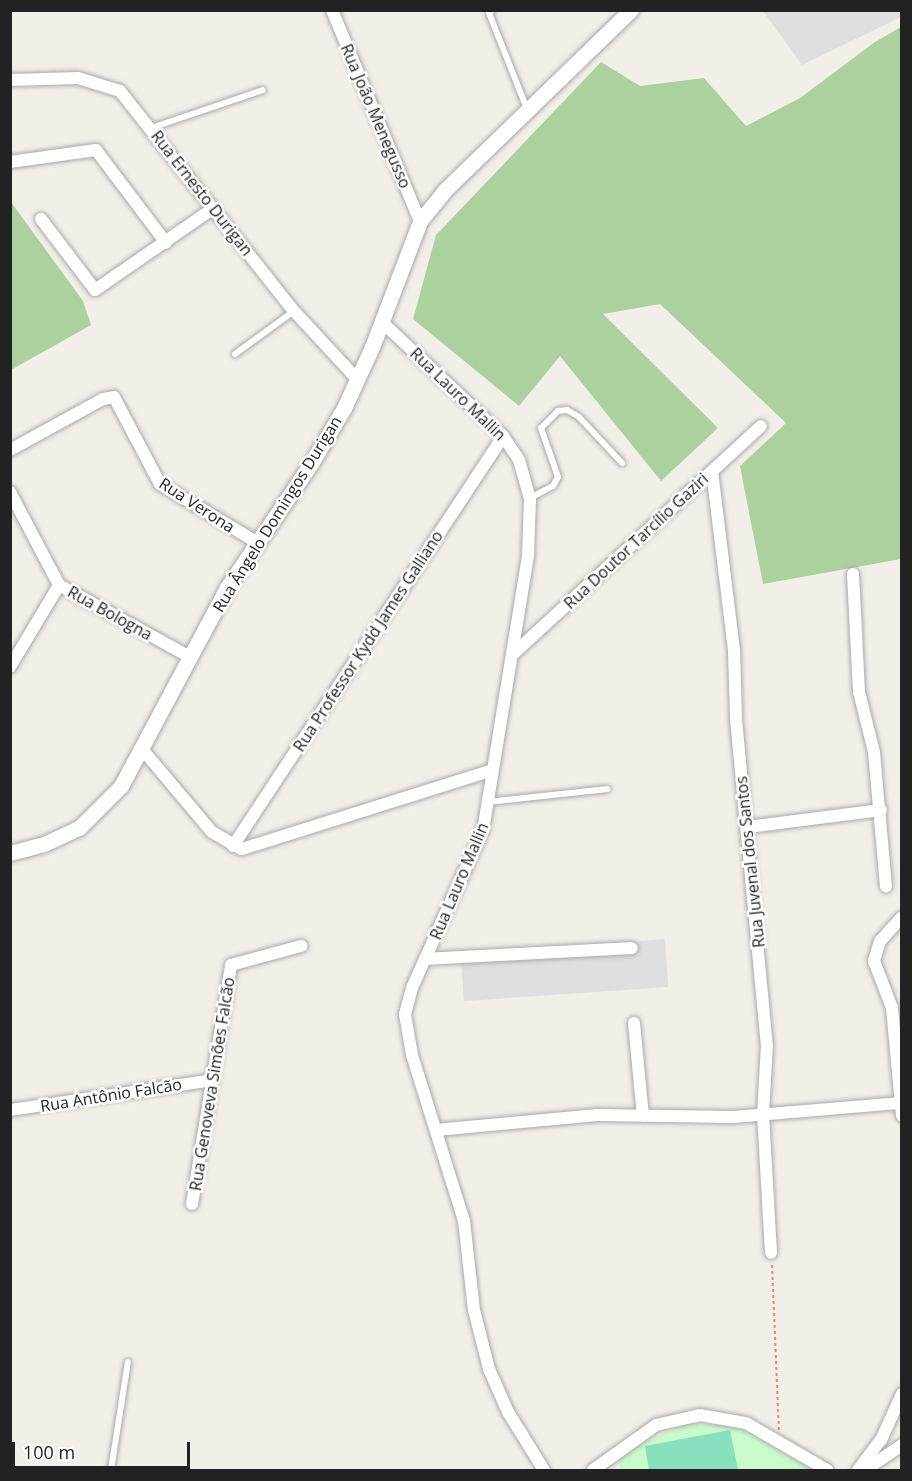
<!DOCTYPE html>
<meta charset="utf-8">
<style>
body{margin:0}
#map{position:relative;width:912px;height:1481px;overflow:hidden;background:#f2efe9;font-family:"Open Sans",sans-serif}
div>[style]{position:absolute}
.residential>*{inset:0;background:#e0dfdf;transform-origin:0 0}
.forest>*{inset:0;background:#add19e}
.park>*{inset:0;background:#c8facc}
.pitch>*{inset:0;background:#88e0be}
.path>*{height:2px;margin-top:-1px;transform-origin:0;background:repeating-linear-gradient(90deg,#fa8072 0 3px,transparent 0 6px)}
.roads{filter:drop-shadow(0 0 2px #a9a9a9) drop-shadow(0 0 2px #a9a9a9)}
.service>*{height:6px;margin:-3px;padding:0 3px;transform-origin:3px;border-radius:3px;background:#fff}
.minor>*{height:12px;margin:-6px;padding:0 6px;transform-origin:6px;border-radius:6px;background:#fff}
.tertiary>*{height:15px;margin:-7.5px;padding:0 7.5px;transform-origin:7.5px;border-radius:7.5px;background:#fff}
span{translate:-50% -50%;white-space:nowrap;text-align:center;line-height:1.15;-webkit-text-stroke:5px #fff;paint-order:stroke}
.street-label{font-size:16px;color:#222}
.frame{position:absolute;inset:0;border:12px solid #222;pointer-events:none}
.scale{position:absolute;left:12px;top:1442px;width:178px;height:27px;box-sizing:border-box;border:3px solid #222;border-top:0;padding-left:8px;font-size:18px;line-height:21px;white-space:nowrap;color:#222;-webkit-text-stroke:4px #fff;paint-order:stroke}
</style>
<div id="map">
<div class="residential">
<i style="clip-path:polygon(901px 10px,901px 17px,802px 65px,763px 11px)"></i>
<i style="left:665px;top:939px;width:48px;height:205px;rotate:86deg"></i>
</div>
<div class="forest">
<i style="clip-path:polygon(901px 27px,901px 559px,763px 584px,740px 466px,786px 423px,660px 304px,603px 314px,718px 428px,661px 481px,560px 356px,519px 406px,413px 319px,436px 235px,601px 62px,640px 86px,704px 78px,746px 126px,800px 98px,875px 42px)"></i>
<i style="clip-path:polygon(11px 202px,83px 301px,91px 325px,11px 370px)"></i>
</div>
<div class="park">
<i style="clip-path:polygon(691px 1424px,737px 1427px,814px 1470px,620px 1470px,619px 1458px,659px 1435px)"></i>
</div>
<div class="pitch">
<i style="clip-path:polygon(730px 1430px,738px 1470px,649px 1470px,645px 1446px)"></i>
</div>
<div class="path">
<i style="left:772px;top:1265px;width:165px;rotate:87.6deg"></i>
</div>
<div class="roads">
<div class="service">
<i style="left:492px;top:10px;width:4px;rotate:135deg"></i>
<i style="left:489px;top:13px;width:103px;rotate:68.4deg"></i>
<i style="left:151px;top:128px;width:118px;rotate:-18.7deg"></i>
<i style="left:235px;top:354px;width:73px;rotate:-36.1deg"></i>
<i style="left:530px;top:498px;width:26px;rotate:-28deg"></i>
<i style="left:553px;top:486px;width:10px;rotate:-61deg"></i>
<i style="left:558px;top:477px;width:52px;rotate:-109.1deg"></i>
<i style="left:541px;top:428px;width:24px;rotate:-45deg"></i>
<i style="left:558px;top:411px;width:9px;rotate:-6deg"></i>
<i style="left:567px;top:410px;width:14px;rotate:30deg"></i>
<i style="left:579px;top:417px;width:63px;rotate:46.9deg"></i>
<i style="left:488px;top:802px;width:120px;rotate:-6.2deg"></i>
<i style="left:111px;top:1470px;width:109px;rotate:-81.1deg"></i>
</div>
<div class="minor">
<i style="left:332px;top:10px;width:229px;rotate:67.4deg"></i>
<i style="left:10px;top:80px;width:68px;rotate:-1.7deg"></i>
<i style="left:78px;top:78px;width:44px;rotate:17.2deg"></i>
<i style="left:120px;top:91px;width:280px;rotate:51.7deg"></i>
<i style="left:294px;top:311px;width:94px;rotate:47.2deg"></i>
<i style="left:10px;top:162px;width:87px;rotate:-7.9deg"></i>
<i style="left:96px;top:150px;width:116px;rotate:53deg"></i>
<i style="left:41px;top:219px;width:89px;rotate:52.7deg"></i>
<i style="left:95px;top:290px;width:141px;rotate:-34.6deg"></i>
<i style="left:382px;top:322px;width:166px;rotate:43.3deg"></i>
<i style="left:503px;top:436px;width:29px;rotate:56deg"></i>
<i style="left:519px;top:460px;width:41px;rotate:74.2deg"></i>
<i style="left:530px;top:499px;width:57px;rotate:92deg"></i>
<i style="left:528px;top:556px;width:278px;rotate:99.3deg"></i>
<i style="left:483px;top:830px;width:173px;rotate:114.2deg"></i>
<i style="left:412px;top:988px;width:27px;rotate:105deg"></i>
<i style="left:405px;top:1014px;width:42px;rotate:80.3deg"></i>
<i style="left:412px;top:1055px;width:174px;rotate:72.6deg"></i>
<i style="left:464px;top:1221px;width:90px;rotate:83.6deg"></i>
<i style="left:474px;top:1310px;width:61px;rotate:75.7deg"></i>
<i style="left:489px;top:1369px;width:47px;rotate:66.2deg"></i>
<i style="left:508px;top:1412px;width:68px;rotate:58.2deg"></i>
<i style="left:10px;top:450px;width:106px;rotate:-28.7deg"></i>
<i style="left:103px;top:399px;width:11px;rotate:-10deg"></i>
<i style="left:114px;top:397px;width:98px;rotate:62.1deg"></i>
<i style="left:160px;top:484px;width:112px;rotate:31.1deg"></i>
<i style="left:712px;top:471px;width:180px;rotate:83deg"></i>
<i style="left:734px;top:650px;width:69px;rotate:88.3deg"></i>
<i style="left:736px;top:719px;width:327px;rotate:84.6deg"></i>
<i style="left:767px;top:1045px;width:69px;rotate:93.3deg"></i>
<i style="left:763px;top:1114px;width:139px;rotate:86.7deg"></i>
<i style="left:10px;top:492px;width:105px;rotate:62.2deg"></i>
<i style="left:59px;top:585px;width:149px;rotate:28.8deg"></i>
<i style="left:853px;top:574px;width:118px;rotate:87.1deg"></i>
<i style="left:859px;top:692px;width:62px;rotate:76deg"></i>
<i style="left:874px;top:752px;width:135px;rotate:84.9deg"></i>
<i style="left:512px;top:655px;width:338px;rotate:-42.6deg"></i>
<i style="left:10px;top:667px;width:96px;rotate:-59.1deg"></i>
<i style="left:142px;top:749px;width:109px;rotate:49.9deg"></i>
<i style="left:212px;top:832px;width:34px;rotate:30deg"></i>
<i style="left:242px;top:849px;width:263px;rotate:-17.5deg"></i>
<i style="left:748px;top:827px;width:134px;rotate:-7.3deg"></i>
<i style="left:233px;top:846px;width:491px;rotate:-56.6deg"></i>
<i style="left:901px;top:918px;width:31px;rotate:132deg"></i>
<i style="left:880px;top:941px;width:21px;rotate:107deg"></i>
<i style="left:874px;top:961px;width:50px;rotate:69deg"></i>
<i style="left:892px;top:1008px;width:108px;rotate:84.7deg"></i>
<i style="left:425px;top:959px;width:207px;rotate:-3deg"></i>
<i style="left:634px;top:1023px;width:93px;rotate:84.5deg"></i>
<i style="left:10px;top:1110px;width:204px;rotate:-8.4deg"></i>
<i style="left:436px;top:1130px;width:162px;rotate:-5.3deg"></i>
<i style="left:597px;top:1115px;width:136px;rotate:0.8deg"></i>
<i style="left:733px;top:1117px;width:169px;rotate:-4.8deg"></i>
<i style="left:192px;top:1204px;width:242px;rotate:-80.7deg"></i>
<i style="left:231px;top:965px;width:73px;rotate:-15.2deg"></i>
<i style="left:593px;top:1470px;width:77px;rotate:-35.5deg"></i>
<i style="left:656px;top:1425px;width:45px;rotate:-12.8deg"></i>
<i style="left:700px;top:1415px;width:47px;rotate:9.9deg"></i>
<i style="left:746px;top:1423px;width:94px;rotate:30.1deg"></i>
<i style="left:858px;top:1470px;width:38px;rotate:-53deg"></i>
<i style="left:881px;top:1440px;width:51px;rotate:-65.5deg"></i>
<i style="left:865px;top:1470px;width:45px;rotate:-34deg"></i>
</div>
<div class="tertiary">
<i style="left:10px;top:853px;width:35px;rotate:-15deg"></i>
<i style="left:44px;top:844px;width:38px;rotate:-25deg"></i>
<i style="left:79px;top:828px;width:59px;rotate:-45deg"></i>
<i style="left:121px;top:786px;width:223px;rotate:-61.9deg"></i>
<i style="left:226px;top:589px;width:153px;rotate:-55.9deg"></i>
<i style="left:312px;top:462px;width:63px;rotate:-59.3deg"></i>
<i style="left:344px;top:408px;width:67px;rotate:-65.3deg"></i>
<i style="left:372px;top:347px;width:135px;rotate:-69.1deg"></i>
<i style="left:420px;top:221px;width:38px;rotate:-51deg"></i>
<i style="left:444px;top:191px;width:260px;rotate:-44.1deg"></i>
</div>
</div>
<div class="street-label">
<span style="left:376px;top:116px;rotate:67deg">Rua João Menegusso</span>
<span style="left:202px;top:193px;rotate:52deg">Rua Ernesto Durigan</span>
<span style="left:458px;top:394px;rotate:44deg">Rua Lauro Mallin</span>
<span style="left:197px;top:505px;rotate:33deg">Rua Verona</span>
<span style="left:277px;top:514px;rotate:-58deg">Rua Ângelo Domingos Durigan</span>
<span style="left:636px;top:541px;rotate:-43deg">Rua Doutor Tarcílio Gaziri</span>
<span style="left:110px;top:613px;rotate:29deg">Rua Bologna</span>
<span style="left:368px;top:641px;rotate:-57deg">Rua Professor Kydd James Galliano</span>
<span style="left:750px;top:862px;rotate:-96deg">Rua Juvenal dos Santos</span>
<span style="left:459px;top:881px;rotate:-67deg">Rua Lauro Mallin</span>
<span style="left:212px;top:1084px;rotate:-81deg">Rua Genoveva Simões Falcão</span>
<span style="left:111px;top:1095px;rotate:-9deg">Rua Antônio Falcão</span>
</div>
<div class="frame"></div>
<div class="scale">100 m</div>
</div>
